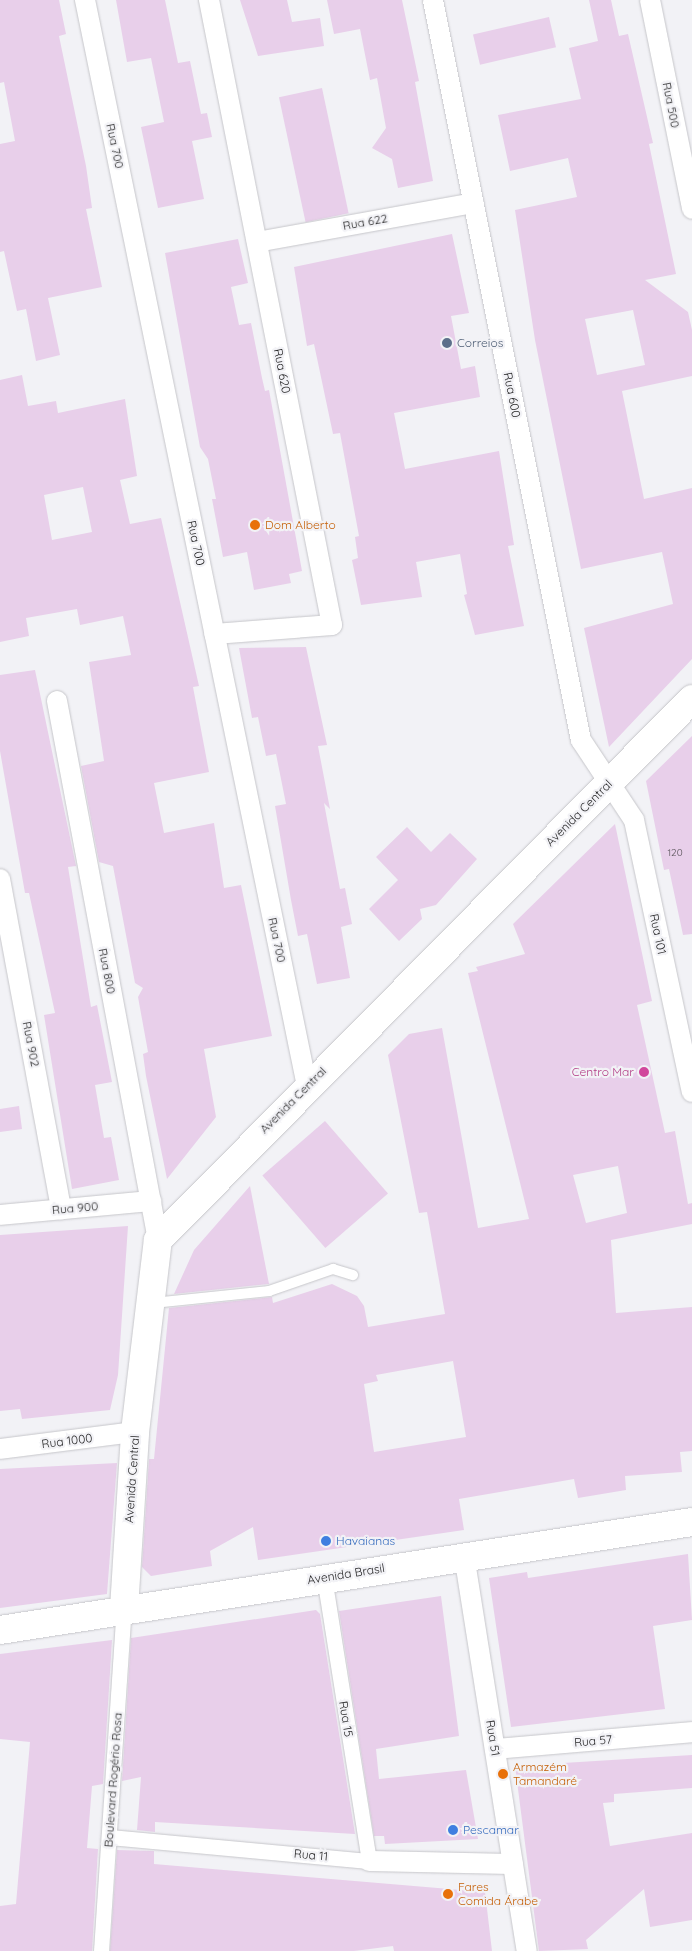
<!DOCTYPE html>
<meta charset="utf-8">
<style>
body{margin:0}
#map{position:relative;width:692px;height:1951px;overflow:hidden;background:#f2f2f6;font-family:Quicksand,sans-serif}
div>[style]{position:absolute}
.building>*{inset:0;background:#e8cfea;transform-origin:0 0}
.roads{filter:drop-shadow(0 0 1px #c6c6ca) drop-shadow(0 0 1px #c6c6ca)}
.service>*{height:10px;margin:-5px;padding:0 5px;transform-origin:5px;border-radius:5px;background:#fff}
.pedestrian>*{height:15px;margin:-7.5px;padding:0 7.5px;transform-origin:7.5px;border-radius:7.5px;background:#fff}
.minor>*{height:20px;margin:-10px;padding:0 10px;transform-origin:10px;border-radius:10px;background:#fff}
.secondary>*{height:28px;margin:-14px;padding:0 14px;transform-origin:14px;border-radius:14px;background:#fff}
.primary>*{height:28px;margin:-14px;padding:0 14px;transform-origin:14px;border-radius:14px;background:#fff}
.dots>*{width:14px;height:14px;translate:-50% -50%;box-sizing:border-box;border:2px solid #f2f2f6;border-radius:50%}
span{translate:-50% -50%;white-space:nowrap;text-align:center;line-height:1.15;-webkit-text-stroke:4.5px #f2f2f6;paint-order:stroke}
.number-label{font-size:10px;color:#585259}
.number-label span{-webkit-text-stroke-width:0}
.street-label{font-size:12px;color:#282829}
.service-label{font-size:12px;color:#4e5e75}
.left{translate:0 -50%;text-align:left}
.food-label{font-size:12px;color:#c56008}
.hotel-label{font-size:12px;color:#b23c85}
.right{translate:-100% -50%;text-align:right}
.shop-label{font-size:12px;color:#366cbe}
</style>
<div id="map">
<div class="building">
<i style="clip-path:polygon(0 0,59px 0,66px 34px,59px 36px,86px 166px,92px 208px,86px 209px,102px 287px,48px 298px,60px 355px,36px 361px,26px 309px,17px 311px,4px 251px,0 252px,0 144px,15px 141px,4px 82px,0 83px)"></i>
<i style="clip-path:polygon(116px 0,165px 0,178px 63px,190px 61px,201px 114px,207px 113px,212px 137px,192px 141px,204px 199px,158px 208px,141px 127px,164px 122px,151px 58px,127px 62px)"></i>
<i style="clip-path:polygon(240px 0,287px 0,292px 22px,320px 18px,324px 46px,258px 56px)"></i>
<i style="clip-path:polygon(327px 0,402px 0,419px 81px,415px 82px,433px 181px,398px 188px,392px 159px,372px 148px,386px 128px,377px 78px,370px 80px,360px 29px,334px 34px)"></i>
<i style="clip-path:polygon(evenodd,589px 0,611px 0,619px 36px,628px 34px,653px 143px,649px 144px,676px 274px,645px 280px,688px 312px,692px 330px,692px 376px,622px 391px,644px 499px,692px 488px,692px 659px,609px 747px,584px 628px,673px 604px,662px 552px,581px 569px,535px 340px,515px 210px,577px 197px,568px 158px,510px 171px,498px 115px,581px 99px,569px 48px,598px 41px,589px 0,633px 310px,645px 365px,597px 375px,585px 319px,633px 310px)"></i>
<i style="left:549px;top:17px;width:31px;height:78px;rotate:77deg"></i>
<i style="left:322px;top:88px;width:128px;height:44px;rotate:78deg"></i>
<i style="clip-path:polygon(452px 234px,469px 313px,451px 316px,461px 369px,475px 366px,480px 397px,394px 413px,405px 469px,499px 451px,514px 545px,508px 546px,524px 626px,475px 635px,464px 595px,467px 594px,460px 554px,416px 562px,422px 597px,361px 605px,352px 560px,358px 558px,355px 537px,359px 536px,340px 433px,333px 434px,314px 344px,307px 346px,294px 267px)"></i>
<i style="clip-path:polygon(238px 239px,248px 283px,231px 287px,239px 325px,251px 323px,262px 378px,265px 391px,269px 390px,302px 571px,289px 574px,291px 583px,254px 590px,247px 552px,223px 557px,212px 499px,216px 499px,208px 459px,200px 447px,165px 253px)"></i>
<i style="clip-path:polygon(evenodd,22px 375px,28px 406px,56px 401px,58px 413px,125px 399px,137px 476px,120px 480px,130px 524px,161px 518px,199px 686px,193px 687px,209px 772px,154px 783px,164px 833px,214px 823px,224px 888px,241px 885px,272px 1036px,204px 1049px,216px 1117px,167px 1179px,146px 1076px,143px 1054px,148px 1052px,138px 997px,143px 988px,135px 983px,113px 866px,99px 862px,81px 766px,104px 761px,89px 662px,131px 655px,123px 616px,80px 625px,77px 609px,26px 618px,29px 636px,0 642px,0 380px,22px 375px,83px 487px,92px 532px,52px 540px,44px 495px,83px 487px)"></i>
<i style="clip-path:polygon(306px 647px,327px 745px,318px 746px,330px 809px,324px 803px,340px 889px,345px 888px,352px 924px,341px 927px,350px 978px,317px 984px,307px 934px,298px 936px,291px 900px,275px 806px,286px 804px,276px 754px,266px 756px,258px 717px,252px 718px,239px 648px)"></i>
<i style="clip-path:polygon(35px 670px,76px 866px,68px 867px,91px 1007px,97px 1005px,112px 1082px,95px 1085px,104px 1138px,111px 1137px,119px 1180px,72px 1189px,44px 1015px,55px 1013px,29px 893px,25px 893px,0 751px,0 675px)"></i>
<i style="clip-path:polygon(692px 736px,692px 934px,683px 935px,669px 869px,664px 870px,646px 781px)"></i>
<i style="clip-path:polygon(evenodd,615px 824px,652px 1001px,637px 1005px,665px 1133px,675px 1131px,688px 1204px,692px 1203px,692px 1224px,611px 1240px,616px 1313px,692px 1307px,692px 1451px,680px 1452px,682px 1472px,625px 1476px,626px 1490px,578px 1498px,574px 1479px,459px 1499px,464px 1530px,258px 1560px,253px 1527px,210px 1551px,212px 1566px,151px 1576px,142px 1567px,149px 1459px,154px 1459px,169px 1308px,272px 1297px,273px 1303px,332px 1284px,357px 1296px,364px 1306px,368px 1327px,445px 1314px,427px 1212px,419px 1213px,388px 1055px,409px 1034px,442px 1028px,478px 1228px,529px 1219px,468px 973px,478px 971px,476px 967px,525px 954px,513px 924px,615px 824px,618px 1166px,627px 1213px,586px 1223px,573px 1175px,618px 1166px,615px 824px,453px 1361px,466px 1437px,374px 1452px,364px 1384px,378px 1381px,376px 1375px,453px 1361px)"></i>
<i style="clip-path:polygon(407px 827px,431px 852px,450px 833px,477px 859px,436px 905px,420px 909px,422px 919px,399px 941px,369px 909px,398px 880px,376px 857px)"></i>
<i style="clip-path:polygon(19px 1106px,22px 1129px,0 1132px,0 1109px)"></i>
<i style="left:325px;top:1121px;width:96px;height:83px;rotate:49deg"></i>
<i style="clip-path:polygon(250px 1186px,269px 1284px,174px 1294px,194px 1250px)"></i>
<i style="clip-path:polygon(128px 1226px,118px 1375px,110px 1410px,22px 1419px,20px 1409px,0 1411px,0 1235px)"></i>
<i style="clip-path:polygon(117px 1463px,107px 1594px,0 1608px,0 1469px)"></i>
<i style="clip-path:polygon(688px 1554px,692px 1620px,653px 1626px,665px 1709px,511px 1727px,489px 1578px,527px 1572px,528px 1578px)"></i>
<i style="clip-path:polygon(441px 1596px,459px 1736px,376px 1749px,379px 1779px,466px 1770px,478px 1839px,385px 1844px,384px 1836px,374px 1836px,339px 1611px)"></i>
<i style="clip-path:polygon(316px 1610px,320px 1614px,355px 1834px,155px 1822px,155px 1832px,137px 1830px,141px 1777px,122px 1781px,131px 1638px)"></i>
<i style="clip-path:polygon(112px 1640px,103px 1784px,92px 1786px,87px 1848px,98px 1849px,92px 1951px,0 1951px,0 1906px,16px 1904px,30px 1742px,0 1739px,0 1654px)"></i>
<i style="clip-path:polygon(692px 1755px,692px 1788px,614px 1794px,614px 1802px,603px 1803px,610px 1846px,692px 1833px,692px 1920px,650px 1927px,644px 1889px,586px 1940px,588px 1949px,539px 1951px,515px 1766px)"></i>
<i style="clip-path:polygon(117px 1850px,154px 1851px,154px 1864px,485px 1892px,492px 1951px,394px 1951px,393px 1946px,354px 1951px,110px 1951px)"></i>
</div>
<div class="roads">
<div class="service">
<i style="left:153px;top:1303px;width:117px;rotate:-5.9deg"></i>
<i style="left:269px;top:1291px;width:68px;rotate:-19deg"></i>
<i style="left:333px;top:1269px;width:21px;rotate:17deg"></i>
</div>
<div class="pedestrian">
<i style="left:109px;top:1837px;width:261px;rotate:5.3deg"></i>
<i style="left:369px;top:1861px;width:288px;rotate:-99deg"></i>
<i style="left:101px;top:1951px;width:343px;rotate:-86.2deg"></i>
</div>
<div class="minor">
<i style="left:85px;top:0;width:1108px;rotate:78.45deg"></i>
<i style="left:209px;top:0;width:637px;rotate:78.87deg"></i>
<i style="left:332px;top:625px;width:118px;rotate:175.6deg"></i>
<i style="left:433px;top:0;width:755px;rotate:78.69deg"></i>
<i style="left:581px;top:740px;width:96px;rotate:56.5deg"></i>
<i style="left:634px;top:820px;width:278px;rotate:78deg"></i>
<i style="left:650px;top:0;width:213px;rotate:78.6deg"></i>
<i style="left:257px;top:242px;width:220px;rotate:-10.2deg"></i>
<i style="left:57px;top:701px;width:548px;rotate:79.39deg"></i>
<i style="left:0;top:879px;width:336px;rotate:79.5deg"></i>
<i style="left:0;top:1215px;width:152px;rotate:-5.3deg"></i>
<i style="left:0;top:1449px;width:136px;rotate:-7.2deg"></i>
<i style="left:464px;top:1555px;width:401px;rotate:81deg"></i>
<i style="left:495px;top:1749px;width:198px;rotate:-4.9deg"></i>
<i style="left:369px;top:1861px;width:144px;rotate:1.2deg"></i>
</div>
<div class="secondary">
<i style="left:124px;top:1609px;width:177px;rotate:-86.4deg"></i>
<i style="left:135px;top:1432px;width:193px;rotate:-83.2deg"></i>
<i style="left:158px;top:1240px;width:760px;rotate:-45.37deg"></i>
</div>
<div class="primary">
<i style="left:0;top:1630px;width:700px;rotate:-8.87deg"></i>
</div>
</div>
<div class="dots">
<i style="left:447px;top:343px;background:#5c6f8a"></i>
<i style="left:255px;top:525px;background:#e8710a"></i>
<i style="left:644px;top:1072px;background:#d1479c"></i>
<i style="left:326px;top:1541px;background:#3f7fe0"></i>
<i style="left:503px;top:1774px;background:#e8710a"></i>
<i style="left:453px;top:1830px;background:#3f7fe0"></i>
<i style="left:448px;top:1894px;background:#e8710a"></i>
</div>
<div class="number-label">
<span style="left:675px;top:853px">120</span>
</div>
<div class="street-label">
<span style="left:671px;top:105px;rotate:79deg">Rua 500</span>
<span style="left:115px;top:146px;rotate:78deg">Rua 700</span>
<span style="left:365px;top:222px;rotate:-10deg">Rua 622</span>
<span style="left:282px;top:371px;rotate:79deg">Rua 620</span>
<span style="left:512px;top:395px;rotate:79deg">Rua 600</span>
<span style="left:196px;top:543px;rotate:78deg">Rua 700</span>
<span style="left:579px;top:813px;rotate:-45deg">Avenida Central</span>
<span style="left:658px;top:934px;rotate:78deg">Rua 101</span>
<span style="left:277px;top:940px;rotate:78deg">Rua 700</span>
<span style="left:107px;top:971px;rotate:79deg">Rua 800</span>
<span style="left:31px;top:1044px;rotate:79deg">Rua 902</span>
<span style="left:293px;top:1100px;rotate:-45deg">Avenida Central</span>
<span style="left:75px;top:1208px;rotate:-5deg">Rua 900</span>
<span style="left:67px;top:1441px;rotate:-7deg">Rua 1000</span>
<span style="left:132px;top:1479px;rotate:-86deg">Avenida Central</span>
<span style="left:346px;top:1574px;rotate:-9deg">Avenida Brasil</span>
<span style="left:346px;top:1719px;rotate:81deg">Rua 15</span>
<span style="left:493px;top:1738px;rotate:81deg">Rua 51</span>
<span style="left:593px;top:1741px;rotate:-5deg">Rua 57</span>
<span style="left:113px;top:1780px;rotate:-86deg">Boulevard Rogério Rosa</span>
<span style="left:311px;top:1855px;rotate:5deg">Rua 11</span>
</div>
<div class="service-label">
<span class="left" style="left:457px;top:343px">Correios</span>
</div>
<div class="food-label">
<span class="left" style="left:265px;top:525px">Dom Alberto</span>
<span class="left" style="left:513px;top:1774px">Armazém<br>Tamandaré</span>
<span class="left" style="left:458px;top:1894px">Fares<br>Comida Árabe</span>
</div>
<div class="hotel-label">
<span class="right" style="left:634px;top:1072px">Centro Mar</span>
</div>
<div class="shop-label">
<span class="left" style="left:336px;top:1541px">Havaianas</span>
<span class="left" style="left:463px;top:1830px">Pescamar</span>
</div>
</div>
